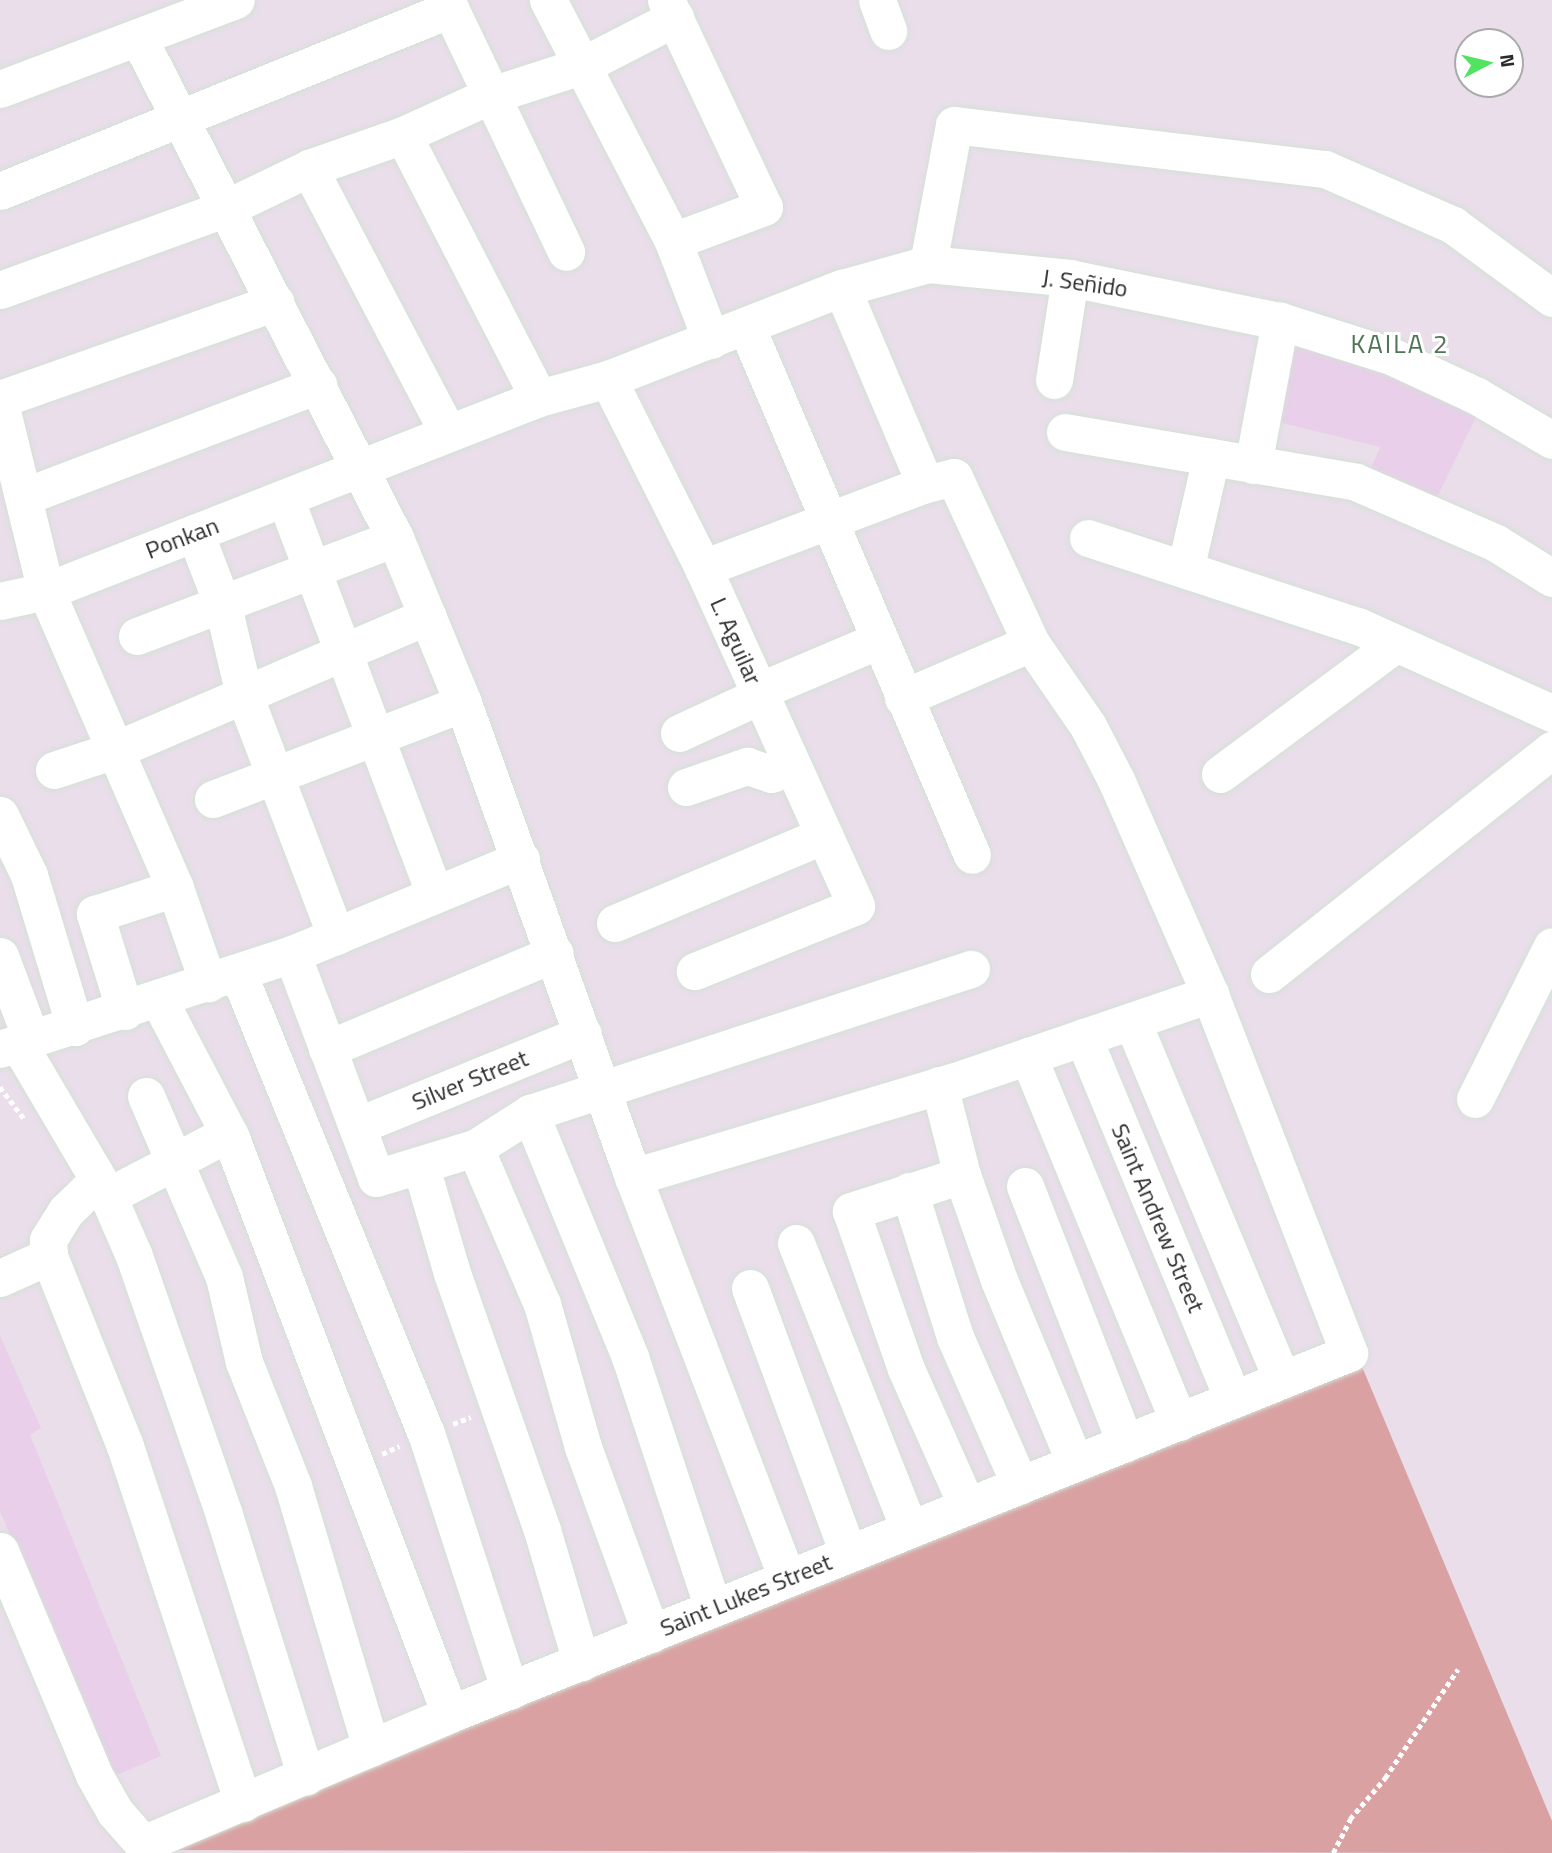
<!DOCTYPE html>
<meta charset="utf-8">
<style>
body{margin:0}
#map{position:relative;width:1552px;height:1853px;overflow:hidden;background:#e9deea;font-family:"Titillium Web",sans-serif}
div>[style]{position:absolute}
.education>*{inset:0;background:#e9cfea}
.green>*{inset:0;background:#daa1a3}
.path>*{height:4.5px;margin-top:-2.25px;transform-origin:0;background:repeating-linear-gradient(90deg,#fff 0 5px,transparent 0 8.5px)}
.roads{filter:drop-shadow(0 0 2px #d3e1d5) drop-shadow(0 0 2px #d3e1d5)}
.minor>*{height:37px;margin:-18.5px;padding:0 18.5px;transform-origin:18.5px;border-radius:18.5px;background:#fff}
span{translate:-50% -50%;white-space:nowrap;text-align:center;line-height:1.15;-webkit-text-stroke:6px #fff;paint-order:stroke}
.street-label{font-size:24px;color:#2a2a2a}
.neighbourhood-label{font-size:26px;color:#507555;letter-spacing:2px}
.north{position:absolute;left:1454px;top:28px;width:70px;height:70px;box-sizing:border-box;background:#fff;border:2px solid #aaa;border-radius:50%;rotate:83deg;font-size:19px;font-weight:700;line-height:28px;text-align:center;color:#2a2a2a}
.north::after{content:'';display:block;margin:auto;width:24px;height:32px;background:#52e363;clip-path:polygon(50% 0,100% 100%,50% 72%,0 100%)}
</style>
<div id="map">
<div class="education">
<i style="clip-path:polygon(1282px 342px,1399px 367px,1482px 405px,1427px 518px,1363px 487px,1380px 447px,1266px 419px)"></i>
<i style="clip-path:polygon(0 1336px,41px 1428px,30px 1435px,161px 1756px,112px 1777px,0 1511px)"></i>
</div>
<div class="green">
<i style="clip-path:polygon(1358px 1357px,1552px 1821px,1552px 1853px,169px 1850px)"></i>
</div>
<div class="path">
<i style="left:0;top:1087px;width:41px;rotate:52.9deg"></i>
<i style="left:453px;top:1424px;width:19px;rotate:-21deg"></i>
<i style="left:382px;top:1454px;width:19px;rotate:-25deg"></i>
<i style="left:1333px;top:1853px;width:38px;rotate:-63deg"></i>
<i style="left:1350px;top:1819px;width:54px;rotate:-49.5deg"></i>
<i style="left:1385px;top:1778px;width:131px;rotate:-56.2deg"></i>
</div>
<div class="roads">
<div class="minor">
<i style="left:446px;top:0;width:279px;rotate:64.5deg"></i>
<i style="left:548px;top:0;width:271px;rotate:62.6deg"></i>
<i style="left:673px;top:241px;width:106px;rotate:69deg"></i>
<i style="left:666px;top:0;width:229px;rotate:64.7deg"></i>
<i style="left:764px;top:207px;width:97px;rotate:159.5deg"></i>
<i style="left:877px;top:0;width:33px;rotate:70deg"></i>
<i style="left:139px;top:39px;width:561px;rotate:62.84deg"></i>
<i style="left:395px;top:538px;width:178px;rotate:67.6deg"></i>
<i style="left:463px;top:703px;width:504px;rotate:70.27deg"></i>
<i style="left:633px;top:1177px;width:430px;rotate:69deg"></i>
<i style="left:0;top:89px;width:252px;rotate:-20.7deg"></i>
<i style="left:403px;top:135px;width:296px;rotate:62.7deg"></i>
<i style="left:309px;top:168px;width:299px;rotate:62.3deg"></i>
<i style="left:0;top:191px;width:486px;rotate:-22deg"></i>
<i style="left:928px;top:264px;width:141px;rotate:-79.4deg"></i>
<i style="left:954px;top:125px;width:374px;rotate:6.8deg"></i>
<i style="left:1325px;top:169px;width:140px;rotate:23.6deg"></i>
<i style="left:1453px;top:225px;width:123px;rotate:36.4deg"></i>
<i style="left:0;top:290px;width:240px;rotate:-19.9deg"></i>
<i style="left:226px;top:208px;width:92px;rotate:-25.7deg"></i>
<i style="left:309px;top:168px;width:100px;rotate:-19.3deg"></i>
<i style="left:403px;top:135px;width:97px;rotate:-24.4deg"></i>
<i style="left:491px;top:95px;width:95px;rotate:-17.9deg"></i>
<i style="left:581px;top:66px;width:106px;rotate:-27.1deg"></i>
<i style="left:746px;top:326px;width:575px;rotate:66.87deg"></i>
<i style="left:608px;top:379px;width:212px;rotate:63.3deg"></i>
<i style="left:703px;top:568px;width:371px;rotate:65.6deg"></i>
<i style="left:856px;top:906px;width:174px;rotate:158deg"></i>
<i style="left:1054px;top:380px;width:103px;rotate:-81.1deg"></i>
<i style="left:0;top:399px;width:292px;rotate:-19.4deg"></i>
<i style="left:0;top:403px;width:194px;rotate:76.3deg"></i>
<i style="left:46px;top:591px;width:324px;rotate:66.5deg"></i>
<i style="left:175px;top:888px;width:101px;rotate:70.8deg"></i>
<i style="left:1065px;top:432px;width:295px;rotate:9.7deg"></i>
<i style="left:1356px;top:482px;width:153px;rotate:23.5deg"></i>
<i style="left:1496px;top:543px;width:66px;rotate:32deg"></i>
<i style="left:1253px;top:465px;width:147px;rotate:-79.4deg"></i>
<i style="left:23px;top:497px;width:316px;rotate:-20.8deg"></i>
<i style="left:285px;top:498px;width:424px;rotate:69.3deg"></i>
<i style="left:195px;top:533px;width:78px;rotate:69deg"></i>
<i style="left:223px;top:606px;width:91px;rotate:76.7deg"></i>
<i style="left:244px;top:695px;width:258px;rotate:69.1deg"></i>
<i style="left:1088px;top:538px;width:284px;rotate:18.1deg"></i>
<i style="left:1358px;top:626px;width:213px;rotate:24.2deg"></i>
<i style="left:1186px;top:566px;width:112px;rotate:-77.1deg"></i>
<i style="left:703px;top:568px;width:237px;rotate:-20.7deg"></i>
<i style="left:0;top:601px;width:47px;rotate:-12.3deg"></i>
<i style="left:46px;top:591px;width:529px;rotate:-21.38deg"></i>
<i style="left:539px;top:398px;width:72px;rotate:-15.4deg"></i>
<i style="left:608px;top:379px;width:251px;rotate:-21.3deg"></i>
<i style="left:842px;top:288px;width:89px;rotate:-15.6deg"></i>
<i style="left:928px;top:264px;width:143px;rotate:5.6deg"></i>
<i style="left:1070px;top:278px;width:214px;rotate:11.6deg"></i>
<i style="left:1280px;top:321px;width:116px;rotate:17.5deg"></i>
<i style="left:1391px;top:356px;width:95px;rotate:24.9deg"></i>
<i style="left:1477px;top:396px;width:87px;rotate:30.4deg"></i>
<i style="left:137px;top:636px;width:276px;rotate:-20.8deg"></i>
<i style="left:759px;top:691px;width:130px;rotate:-23deg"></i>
<i style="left:903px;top:698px;width:139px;rotate:-23.3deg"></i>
<i style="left:679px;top:733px;width:90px;rotate:-24.9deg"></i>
<i style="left:54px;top:770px;width:64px;rotate:-18.2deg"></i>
<i style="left:115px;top:750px;width:340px;rotate:-23.2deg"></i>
<i style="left:1220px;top:774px;width:218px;rotate:-36.6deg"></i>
<i style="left:686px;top:787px;width:65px;rotate:-19deg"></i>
<i style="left:747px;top:766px;width:25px;rotate:18deg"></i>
<i style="left:771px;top:774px;width:23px;rotate:-20deg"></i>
<i style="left:213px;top:799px;width:268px;rotate:-21deg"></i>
<i style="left:0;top:815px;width:67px;rotate:64.2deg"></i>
<i style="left:29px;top:875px;width:159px;rotate:73.2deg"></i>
<i style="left:615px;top:923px;width:227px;rotate:-22.8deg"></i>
<i style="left:292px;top:954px;width:239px;rotate:69.4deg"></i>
<i style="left:376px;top:1178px;width:103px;rotate:-16.9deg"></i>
<i style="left:475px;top:1148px;width:65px;rotate:-32.5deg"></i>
<i style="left:530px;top:1113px;width:464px;rotate:-18.1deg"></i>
<i style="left:0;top:956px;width:91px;rotate:69.4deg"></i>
<i style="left:238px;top:973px;width:497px;rotate:67.8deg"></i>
<i style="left:426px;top:1433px;width:271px;rotate:72deg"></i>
<i style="left:1269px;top:974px;width:361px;rotate:-38.4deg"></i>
<i style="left:159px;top:1000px;width:156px;rotate:62.4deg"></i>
<i style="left:231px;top:1138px;width:616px;rotate:69.18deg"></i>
<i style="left:125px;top:1011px;width:102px;rotate:-107.2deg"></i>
<i style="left:95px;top:914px;width:84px;rotate:-18deg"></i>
<i style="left:1132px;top:1021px;width:389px;rotate:67.3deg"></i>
<i style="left:1083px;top:1037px;width:392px;rotate:67.5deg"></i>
<i style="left:18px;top:1043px;width:178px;rotate:59.5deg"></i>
<i style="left:108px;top:1196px;width:65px;rotate:66.6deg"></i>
<i style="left:134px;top:1256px;width:274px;rotate:70.8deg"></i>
<i style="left:224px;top:1515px;width:274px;rotate:72.6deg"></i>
<i style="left:0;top:1049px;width:307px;rotate:-18deg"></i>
<i style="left:292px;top:954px;width:248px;rotate:-22.5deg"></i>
<i style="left:327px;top:1049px;width:247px;rotate:-22.8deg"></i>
<i style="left:1028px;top:1056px;width:396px;rotate:67.6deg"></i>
<i style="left:939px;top:1085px;width:93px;rotate:75.7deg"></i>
<i style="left:962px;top:1175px;width:111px;rotate:70.6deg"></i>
<i style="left:999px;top:1280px;width:198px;rotate:67.4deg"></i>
<i style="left:146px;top:1096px;width:197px;rotate:66.7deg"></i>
<i style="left:224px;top:1277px;width:87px;rotate:76.8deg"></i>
<i style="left:244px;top:1362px;width:133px;rotate:68.4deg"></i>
<i style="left:293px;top:1486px;width:273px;rotate:73.4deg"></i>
<i style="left:1475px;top:1099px;width:171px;rotate:-63.3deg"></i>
<i style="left:530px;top:1113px;width:264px;rotate:67.7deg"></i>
<i style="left:630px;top:1357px;width:264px;rotate:71.7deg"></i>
<i style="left:357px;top:1126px;width:244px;rotate:-22.2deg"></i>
<i style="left:475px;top:1148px;width:170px;rotate:66.8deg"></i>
<i style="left:542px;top:1304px;width:149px;rotate:74deg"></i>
<i style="left:583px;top:1447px;width:199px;rotate:70deg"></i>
<i style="left:421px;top:1167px;width:110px;rotate:73.7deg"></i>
<i style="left:452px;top:1273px;width:272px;rotate:70.7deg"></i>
<i style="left:542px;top:1530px;width:138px;rotate:73.5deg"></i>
<i style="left:962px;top:1175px;width:117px;rotate:162deg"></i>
<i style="left:851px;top:1211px;width:167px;rotate:70.8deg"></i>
<i style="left:906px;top:1369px;width:150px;rotate:66deg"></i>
<i style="left:633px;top:1177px;width:333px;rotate:-16.6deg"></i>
<i style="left:952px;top:1082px;width:273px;rotate:-18.8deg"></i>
<i style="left:97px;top:1181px;width:43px;rotate:135.9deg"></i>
<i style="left:66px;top:1211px;width:34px;rotate:122deg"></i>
<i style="left:48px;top:1240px;width:16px;rotate:86deg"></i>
<i style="left:49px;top:1256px;width:205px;rotate:68.2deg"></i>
<i style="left:125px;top:1446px;width:376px;rotate:71.7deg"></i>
<i style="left:1025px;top:1186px;width:276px;rotate:68.7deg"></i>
<i style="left:909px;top:1191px;width:153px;rotate:72.5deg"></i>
<i style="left:955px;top:1337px;width:162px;rotate:66.3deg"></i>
<i style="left:108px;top:1196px;width:136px;rotate:-27.5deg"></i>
<i style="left:796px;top:1243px;width:308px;rotate:68.4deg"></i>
<i style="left:0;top:1278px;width:54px;rotate:-24.2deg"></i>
<i style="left:750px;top:1288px;width:283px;rotate:69.7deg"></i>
<i style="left:0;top:1551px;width:243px;rotate:67.2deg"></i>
<i style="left:94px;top:1775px;width:43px;rotate:60.4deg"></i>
<i style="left:115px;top:1812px;width:55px;rotate:48.7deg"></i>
<i style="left:145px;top:1843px;width:331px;rotate:-22.9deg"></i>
<i style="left:450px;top:1714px;width:969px;rotate:-21.88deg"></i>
<i style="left:1349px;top:1353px;width:385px;rotate:-111.2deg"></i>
<i style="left:1210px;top:994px;width:234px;rotate:-113.7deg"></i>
<i style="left:1116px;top:780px;width:61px;rotate:-117.4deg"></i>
<i style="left:1088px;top:726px;width:101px;rotate:-124.5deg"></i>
<i style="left:1031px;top:643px;width:183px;rotate:-114.9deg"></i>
<i style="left:954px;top:477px;width:30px;rotate:166deg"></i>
<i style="left:925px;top:484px;width:213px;rotate:-113deg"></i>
</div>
</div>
<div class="street-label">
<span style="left:1085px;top:283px;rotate:8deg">J. Señido</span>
<span style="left:182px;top:538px;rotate:-21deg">Ponkan</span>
<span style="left:736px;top:641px;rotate:66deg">L. Aguilar</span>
<span style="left:470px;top:1080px;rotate:-22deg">Silver Street</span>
<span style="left:1158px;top:1218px;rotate:67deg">Saint Andrew Street</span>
<span style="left:746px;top:1595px;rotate:-22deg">Saint Lukes Street</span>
</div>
<div class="neighbourhood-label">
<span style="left:1400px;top:344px">KAILA 2</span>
</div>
<div class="north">N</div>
</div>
